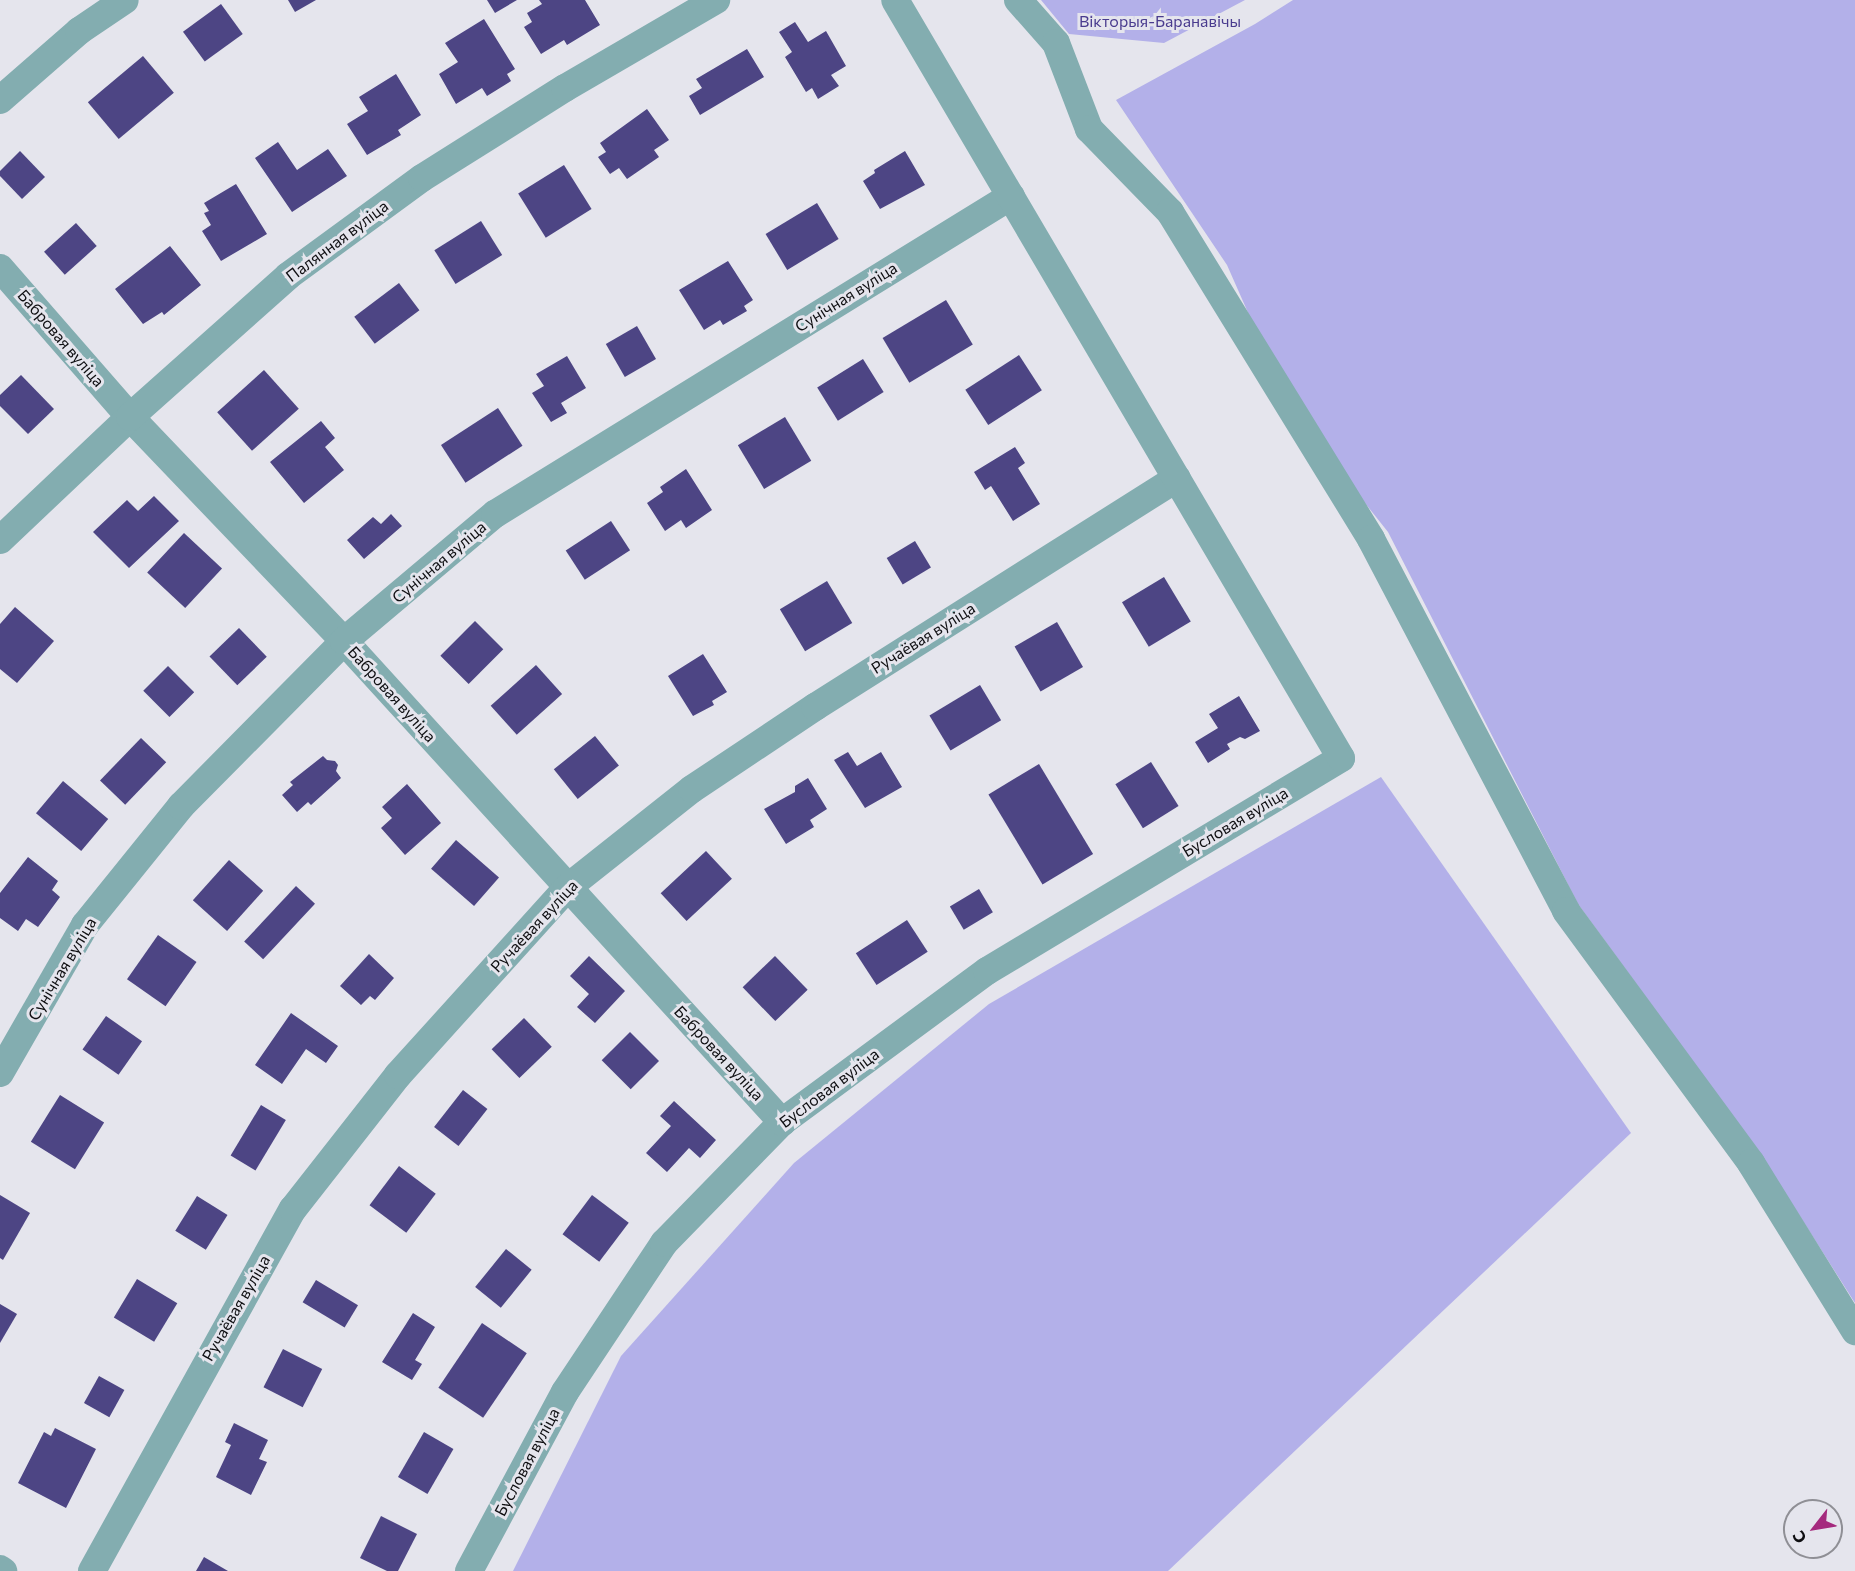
<!DOCTYPE html>
<meta charset="utf-8">
<style>
body{margin:0}
#map{position:relative;width:1855px;height:1571px;overflow:hidden;background:#e5e5ed;font-family:Commissioner,sans-serif}
div>[style]{position:absolute}
.green>*{inset:0;background:#b3b0e9}
.building>*{inset:0;background:#4d4584;transform-origin:0 0}
.street>*{height:28px;margin:-14px;padding:0 14px;transform-origin:14px;border-radius:14px;background:#83adb0}
span{translate:-50% -50%;white-space:nowrap;text-align:center;line-height:1.15;-webkit-text-stroke:6px #e5e5ed;paint-order:stroke}
.park-label{font-size:16px;color:#493b8e}
.street-label{font-size:16px;color:#0e0e11}
.north{position:absolute;left:1783px;top:1499px;width:60px;height:60px;box-sizing:border-box;background:#e5e5ed;border:2px solid #8f8f95;border-radius:50%;rotate:239deg;font-size:16px;font-weight:700;line-height:24px;text-align:center;color:#0e0e11}
.north::after{content:'';display:block;margin:auto;width:21px;height:27px;background:#a52a7e;clip-path:polygon(50% 0,100% 100%,50% 72%,0 100%)}
</style>
<div id="map">
<div class="green">
<i style="clip-path:polygon(1041px 0,1245px 0,1164px 43px,1069px 34px)"></i>
<i style="clip-path:polygon(1293px 0,1855px 0,1855px 1303px,1761px 1155px,1578px 904px,1388px 532px,1291px 410px,1227px 265px,1116px 100px,1255px 24px)"></i>
<i style="clip-path:polygon(1381px 777px,1631px 1133px,1168px 1571px,513px 1571px,621px 1356px,794px 1163px,989px 1004px)"></i>
</div>
<div class="building">
<i style="clip-path:polygon(288px 0,316px 0,295px 12px)"></i>
<i style="clip-path:polygon(487px 0,517px 0,495px 13px)"></i>
<i style="clip-path:polygon(539px 0,585px 0,600px 25px,567px 45px,564px 40px,541px 54px,524px 27px,532px 22px,527px 13px,542px 4px)"></i>
<i style="left:221px;top:4px;width:37px;height:47px;rotate:54deg"></i>
<i style="clip-path:polygon(484px 19px,515px 69px,507px 74px,511px 81px,487px 96px,482px 88px,456px 104px,439px 74px,458px 62px,445px 43px)"></i>
<i style="clip-path:polygon(795px 22px,808px 42px,826px 31px,846px 66px,831px 75px,839px 86px,818px 99px,812px 88px,806px 92px,785px 57px,792px 52px,779px 32px)"></i>
<i style="clip-path:polygon(747px 49px,764px 77px,700px 115px,689px 96px,702px 88px,696px 79px)"></i>
<i style="left:143px;top:56px;width:48px;height:72px;rotate:50deg"></i>
<i style="clip-path:polygon(396px 74px,421px 115px,398px 130px,401px 135px,367px 155px,347px 124px,368px 111px,359px 97px)"></i>
<i style="clip-path:polygon(647px 109px,669px 140px,654px 150px,659px 157px,627px 179px,619px 168px,610px 174px,598px 157px,606px 152px,600px 143px)"></i>
<i style="clip-path:polygon(278px 142px,297px 170px,328px 149px,347px 176px,292px 212px,255px 158px)"></i>
<i style="clip-path:polygon(20px 151px,45px 177px,22px 199px,0 176px,0 171px)"></i>
<i style="clip-path:polygon(905px 151px,925px 185px,880px 209px,863px 181px,875px 173px,874px 170px)"></i>
<i style="left:564px;top:165px;width:52px;height:54px;rotate:58deg"></i>
<i style="clip-path:polygon(236px 184px,267px 234px,221px 261px,202px 231px,211px 225px,204px 213px,209px 211px,204px 203px)"></i>
<i style="left:817px;top:203px;width:42px;height:60px;rotate:59deg"></i>
<i style="left:481px;top:221px;width:40px;height:55px;rotate:58deg"></i>
<i style="left:76px;top:223px;width:31px;height:43px;rotate:48deg"></i>
<i style="clip-path:polygon(170px 246px,201px 285px,164px 315px,162px 312px,143px 324px,115px 289px)"></i>
<i style="clip-path:polygon(728px 261px,753px 300px,744px 306px,747px 311px,723px 325px,720px 320px,704px 330px,679px 290px)"></i>
<i style="left:399px;top:283px;width:34px;height:56px;rotate:53deg"></i>
<i style="left:946px;top:300px;width:52px;height:74px;rotate:59deg"></i>
<i style="left:637px;top:326px;width:38px;height:36px;rotate:60deg"></i>
<i style="left:1019px;top:355px;width:42px;height:64px;rotate:57deg"></i>
<i style="clip-path:polygon(567px 356px,586px 388px,561px 403px,567px 413px,551px 422px,532px 393px,544px 386px,536px 374px)"></i>
<i style="left:863px;top:359px;width:39px;height:54px;rotate:58deg"></i>
<i style="left:264px;top:370px;width:52px;height:63px;rotate:48deg"></i>
<i style="clip-path:polygon(21px 375px,54px 409px,28px 434px,0 406px,0 395px)"></i>
<i style="left:498px;top:408px;width:45px;height:68px;rotate:57deg"></i>
<i style="left:785px;top:417px;width:51px;height:55px;rotate:59deg"></i>
<i style="clip-path:polygon(321px 421px,335px 438px,325px 447px,344px 470px,304px 503px,270px 462px)"></i>
<i style="clip-path:polygon(1015px 447px,1025px 463px,1018px 468px,1040px 504px,1013px 521px,991px 486px,985px 490px,974px 472px)"></i>
<i style="clip-path:polygon(686px 469px,712px 510px,686px 528px,681px 520px,665px 531px,647px 503px,663px 492px,660px 487px)"></i>
<i style="clip-path:polygon(154px 496px,179px 521px,129px 568px,93px 532px,127px 500px,138px 511px)"></i>
<i style="clip-path:polygon(391px 514px,402px 526px,364px 559px,347px 540px,373px 517px,381px 524px)"></i>
<i style="left:611px;top:521px;width:35px;height:54px;rotate:57deg"></i>
<i style="left:184px;top:533px;width:52px;height:54px;rotate:43deg"></i>
<i style="left:915px;top:541px;width:31px;height:33px;rotate:59deg"></i>
<i style="left:1164px;top:577px;width:52px;height:49px;rotate:59deg"></i>
<i style="left:827px;top:581px;width:49px;height:55px;rotate:59deg"></i>
<i style="clip-path:polygon(15px 607px,54px 641px,17px 683px,0 669px,0 624px)"></i>
<i style="left:475px;top:621px;width:40px;height:49px;rotate:45deg"></i>
<i style="left:1057px;top:622px;width:52px;height:49px;rotate:60deg"></i>
<i style="left:239px;top:628px;width:40px;height:41px;rotate:46deg"></i>
<i style="clip-path:polygon(703px 654px,727px 692px,712px 701px,714px 705px,693px 716px,668px 676px)"></i>
<i style="left:536px;top:665px;width:39px;height:61px;rotate:48deg"></i>
<i style="left:168px;top:666px;width:37px;height:35px;rotate:45deg"></i>
<i style="left:980px;top:685px;width:41px;height:59px;rotate:59deg"></i>
<i style="clip-path:polygon(1239px 696px,1260px 731px,1245px 739px,1240px 737px,1227px 744px,1230px 749px,1208px 763px,1195px 742px,1218px 728px,1209px 714px)"></i>
<i style="left:595px;top:736px;width:38px;height:53px;rotate:51deg"></i>
<i style="left:141px;top:738px;width:35px;height:59px;rotate:44deg"></i>
<i style="clip-path:polygon(848px 752px,857px 766px,881px 752px,902px 787px,865px 808px,834px 760px)"></i>
<i style="clip-path:polygon(323px 756px,327px 760px,335px 761px,338px 765px,336px 771px,341px 778px,311px 805px,308px 802px,297px 812px,282px 795px,293px 785px,290px 782px)"></i>
<i style="left:1151px;top:762px;width:52px;height:42px;rotate:58deg"></i>
<i style="left:1039px;top:764px;width:105px;height:59px;rotate:59deg"></i>
<i style="clip-path:polygon(808px 778px,827px 809px,810px 820px,814px 827px,786px 844px,764px 809px,795px 792px,795px 786px)"></i>
<i style="left:63px;top:781px;width:59px;height:42px;rotate:40deg"></i>
<i style="clip-path:polygon(407px 784px,441px 823px,405px 855px,381px 828px,392px 818px,382px 807px)"></i>
<i style="left:456px;top:840px;width:57px;height:38px;rotate:41deg"></i>
<i style="left:706px;top:851px;width:38px;height:62px;rotate:47deg"></i>
<i style="clip-path:polygon(28px 857px,58px 881px,52px 890px,60px 897px,38px 927px,26px 919px,18px 931px,0 918px,0 893px)"></i>
<i style="left:229px;top:860px;width:46px;height:54px;rotate:42deg"></i>
<i style="left:296px;top:886px;width:26px;height:76px;rotate:43deg"></i>
<i style="left:979px;top:889px;width:27px;height:34px;rotate:59deg"></i>
<i style="left:907px;top:920px;width:38px;height:61px;rotate:57deg"></i>
<i style="left:158px;top:935px;width:47px;height:54px;rotate:35deg"></i>
<i style="clip-path:polygon(369px 954px,394px 978px,375px 1000px,370px 996px,361px 1005px,340px 986px)"></i>
<i style="clip-path:polygon(589px 956px,625px 991px,595px 1023px,577px 1007px,589px 994px,570px 976px)"></i>
<i style="left:775px;top:956px;width:47px;height:45px;rotate:46deg"></i>
<i style="clip-path:polygon(291px 1013px,338px 1046px,326px 1063px,306px 1049px,282px 1084px,255px 1065px)"></i>
<i style="left:106px;top:1016px;width:44px;height:41px;rotate:35deg"></i>
<i style="left:524px;top:1018px;width:40px;height:45px;rotate:46deg"></i>
<i style="left:630px;top:1032px;width:41px;height:40px;rotate:45deg"></i>
<i style="left:463px;top:1090px;width:31px;height:47px;rotate:38deg"></i>
<i style="left:60px;top:1095px;width:52px;height:55px;rotate:32deg"></i>
<i style="clip-path:polygon(674px 1101px,716px 1140px,700px 1158px,689px 1148px,667px 1172px,646px 1153px,671px 1126px,660px 1116px)"></i>
<i style="left:261px;top:1105px;width:29px;height:59px;rotate:31deg"></i>
<i style="left:399px;top:1166px;width:46px;height:49px;rotate:37deg"></i>
<i style="clip-path:polygon(0 1195px,30px 1213px,3px 1260px,0 1258px)"></i>
<i style="left:592px;top:1195px;width:46px;height:49px;rotate:37deg"></i>
<i style="left:197px;top:1196px;width:36px;height:41px;rotate:32deg"></i>
<i style="left:506px;top:1249px;width:33px;height:49px;rotate:39deg"></i>
<i style="left:137px;top:1279px;width:47px;height:45px;rotate:31deg"></i>
<i style="left:316px;top:1280px;width:49px;height:26px;rotate:31deg"></i>
<i style="clip-path:polygon(0 1304px,17px 1314px,0 1343px)"></i>
<i style="clip-path:polygon(413px 1313px,435px 1327px,415px 1360px,422px 1364px,412px 1380px,382px 1362px)"></i>
<i style="left:482px;top:1323px;width:54px;height:78px;rotate:34deg"></i>
<i style="left:283px;top:1349px;width:44px;height:43px;rotate:27deg"></i>
<i style="left:99px;top:1376px;width:29px;height:31px;rotate:29deg"></i>
<i style="clip-path:polygon(234px 1423px,268px 1440px,259px 1459px,267px 1462px,251px 1495px,216px 1477px,231px 1445px,225px 1442px)"></i>
<i style="clip-path:polygon(55px 1428px,96px 1449px,66px 1508px,18px 1483px,44px 1432px,51px 1436px)"></i>
<i style="left:424px;top:1432px;width:34px;height:52px;rotate:30deg"></i>
<i style="clip-path:polygon(381px 1516px,417px 1534px,398px 1571px,387px 1571px,360px 1558px)"></i>
<i style="clip-path:polygon(204px 1557px,228px 1571px,196px 1571px)"></i>
</div>
<div class="street">
<i style="left:1018px;top:0;width:57px;rotate:48.5deg"></i>
<i style="left:1056px;top:43px;width:92px;rotate:69deg"></i>
<i style="left:1089px;top:129px;width:116px;rotate:45.7deg"></i>
<i style="left:1170px;top:212px;width:384px;rotate:58.4deg"></i>
<i style="left:1371px;top:539px;width:420px;rotate:62.3deg"></i>
<i style="left:1566px;top:911px;width:313px;rotate:53.7deg"></i>
<i style="left:1751px;top:1163px;width:198px;rotate:58.2deg"></i>
<i style="left:0;top:100px;width:105px;rotate:-41.1deg"></i>
<i style="left:79px;top:31px;width:55px;rotate:-34deg"></i>
<i style="left:0;top:268px;width:198px;rotate:48.9deg"></i>
<i style="left:130px;top:417px;width:310px;rotate:46.3deg"></i>
<i style="left:344px;top:641px;width:651px;rotate:47.68deg"></i>
<i style="left:0;top:540px;width:179px;rotate:-43.4deg"></i>
<i style="left:130px;top:417px;width:212px;rotate:-41.7deg"></i>
<i style="left:288px;top:276px;width:166px;rotate:-36.2deg"></i>
<i style="left:422px;top:178px;width:169px;rotate:-32.2deg"></i>
<i style="left:565px;top:88px;width:175px;rotate:-30.2deg"></i>
<i style="left:0;top:1073px;width:171px;rotate:-60.1deg"></i>
<i style="left:85px;top:925px;width:153px;rotate:-51.1deg"></i>
<i style="left:181px;top:806px;width:232px;rotate:-45.3deg"></i>
<i style="left:344px;top:641px;width:197px;rotate:-40.1deg"></i>
<i style="left:495px;top:514px;width:606px;rotate:-31.64deg"></i>
<i style="left:0;top:1569px;width:4px;rotate:34deg"></i>
<i style="left:92px;top:1571px;width:414px;rotate:-61deg"></i>
<i style="left:293px;top:1209px;width:170px;rotate:-51.9deg"></i>
<i style="left:398px;top:1075px;width:252px;rotate:-47.9deg"></i>
<i style="left:567px;top:888px;width:159px;rotate:-38.4deg"></i>
<i style="left:692px;top:789px;width:148px;rotate:-33.7deg"></i>
<i style="left:815px;top:707px;width:428px;rotate:-32.3deg"></i>
<i style="left:469px;top:1571px;width:203px;rotate:-61.8deg"></i>
<i style="left:565px;top:1392px;width:179px;rotate:-56.4deg"></i>
<i style="left:664px;top:1243px;width:169px;rotate:-45.7deg"></i>
<i style="left:782px;top:1122px;width:255px;rotate:-36.4deg"></i>
<i style="left:987px;top:971px;width:413px;rotate:-31deg"></i>
<i style="left:1341px;top:758px;width:879px;rotate:-120.47deg"></i>
</div>
<div class="park-label">
<span style="left:1160px;top:21px">Вікторыя-Баранавічы</span>
</div>
<div class="street-label">
<span style="left:337px;top:241px;rotate:-37deg">Палянная вуліца</span>
<span style="left:846px;top:297px;rotate:-32deg">Сунічная вуліца</span>
<span style="left:61px;top:338px;rotate:49deg">Бабровая вуліца</span>
<span style="left:439px;top:562px;rotate:-40deg">Сунічная вуліца</span>
<span style="left:923px;top:638px;rotate:-32deg">Ручаёвая вуліца</span>
<span style="left:392px;top:694px;rotate:48deg">Бабровая вуліца</span>
<span style="left:1235px;top:822px;rotate:-31deg">Бусловая вуліца</span>
<span style="left:534px;top:926px;rotate:-47deg">Ручаёвая вуліца</span>
<span style="left:62px;top:969px;rotate:-59deg">Сунічная вуліца</span>
<span style="left:719px;top:1053px;rotate:47deg">Бабровая вуліца</span>
<span style="left:829px;top:1088px;rotate:-37deg">Бусловая вуліца</span>
<span style="left:236px;top:1308px;rotate:-60deg">Ручаёвая вуліца</span>
<span style="left:527px;top:1462px;rotate:-62deg">Бусловая вуліца</span>
</div>
<div class="north">С</div>
</div>
